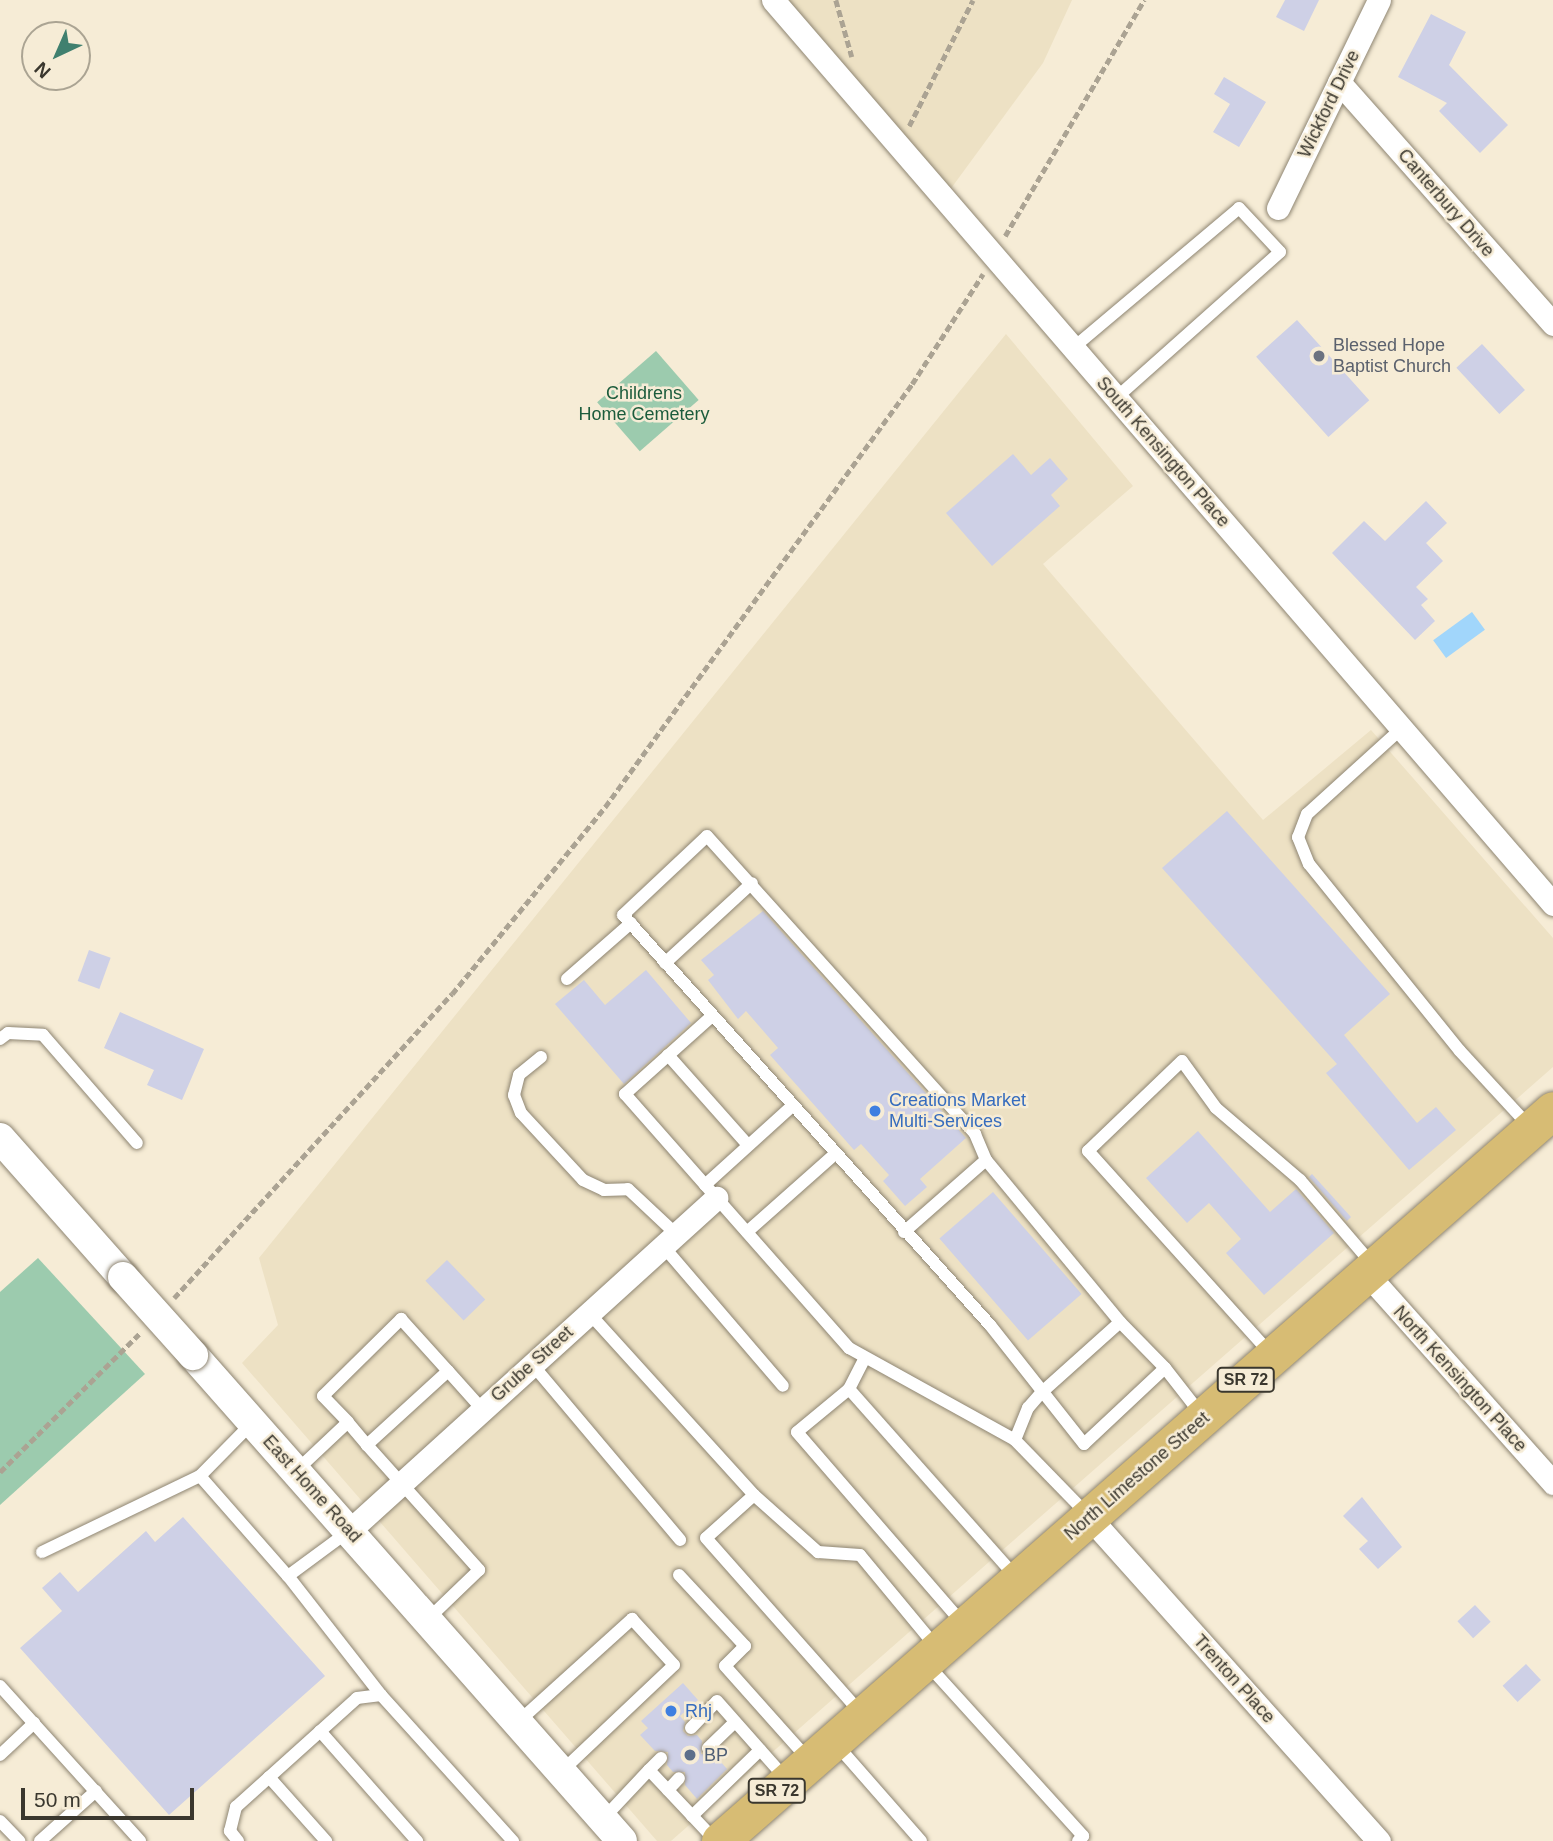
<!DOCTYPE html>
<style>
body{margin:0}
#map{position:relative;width:1553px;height:1841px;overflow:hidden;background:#f6ecd6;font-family:Helvetica,sans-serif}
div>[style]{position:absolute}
.built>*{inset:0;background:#ede1c4}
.green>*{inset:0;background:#9ccbae;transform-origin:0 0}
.water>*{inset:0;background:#a1d6fb;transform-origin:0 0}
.building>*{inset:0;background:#ced0e6;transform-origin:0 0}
.path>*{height:4.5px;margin-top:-2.25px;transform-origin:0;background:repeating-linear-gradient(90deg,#aba393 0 7px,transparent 0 10.5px)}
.roads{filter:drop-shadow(0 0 2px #8e8572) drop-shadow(0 0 2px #8e8572)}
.service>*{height:12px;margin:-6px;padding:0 6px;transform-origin:6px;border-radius:6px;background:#fff}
.minor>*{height:23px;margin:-11.5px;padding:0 11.5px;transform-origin:11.5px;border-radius:11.5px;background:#fff}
.tertiary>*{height:30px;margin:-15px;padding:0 15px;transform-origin:15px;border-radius:15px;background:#fff}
.primary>*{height:37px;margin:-18.5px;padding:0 18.5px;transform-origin:18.5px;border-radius:18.5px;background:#d7bc74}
.bridges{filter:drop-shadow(0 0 2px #8e8572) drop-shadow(0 0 2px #8e8572)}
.tertiary-bridge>*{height:30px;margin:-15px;padding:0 15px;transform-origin:15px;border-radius:15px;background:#fff}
.dots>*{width:19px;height:19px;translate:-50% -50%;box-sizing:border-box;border:4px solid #f6ecd6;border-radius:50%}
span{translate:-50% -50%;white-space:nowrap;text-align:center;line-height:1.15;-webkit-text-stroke:5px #f6ecd6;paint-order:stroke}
.shield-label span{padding:2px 5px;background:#f6ecd6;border:2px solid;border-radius:5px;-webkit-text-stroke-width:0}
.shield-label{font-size:16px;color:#3a372e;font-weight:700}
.street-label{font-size:18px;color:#3a372e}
.worship-label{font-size:18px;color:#5b616d}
.left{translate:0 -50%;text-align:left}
.park-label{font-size:18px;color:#1c5c3c}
.shop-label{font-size:18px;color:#366cbe}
.service-label{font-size:18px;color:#4e5e75}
.north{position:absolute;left:21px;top:21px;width:70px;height:70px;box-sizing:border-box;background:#f6ecd6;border:2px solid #aba493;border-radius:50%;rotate:224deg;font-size:19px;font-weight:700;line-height:28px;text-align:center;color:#3a372e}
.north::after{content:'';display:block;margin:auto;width:24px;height:32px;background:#40806f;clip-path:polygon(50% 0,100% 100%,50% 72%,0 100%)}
.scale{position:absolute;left:21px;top:1788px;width:173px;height:32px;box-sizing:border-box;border:4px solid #3a372e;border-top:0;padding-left:9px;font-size:21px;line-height:24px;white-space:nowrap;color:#3a372e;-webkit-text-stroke:5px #f6ecd6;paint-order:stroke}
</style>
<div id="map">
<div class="built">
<i style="clip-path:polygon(773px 0,1072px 0,1043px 63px,944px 198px)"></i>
<i style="clip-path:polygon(1006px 334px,1133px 486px,1043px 564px,1263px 820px,1371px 730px,1553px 938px,1553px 1067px,671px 1841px,657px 1841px,242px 1363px,278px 1325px,259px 1258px)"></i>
</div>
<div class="green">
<i style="left:656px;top:351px;width:65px;height:78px;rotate:49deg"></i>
<i style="clip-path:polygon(38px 1258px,145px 1374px,0 1505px,0 1292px)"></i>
</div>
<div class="water">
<i style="left:1472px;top:612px;width:22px;height:48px;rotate:54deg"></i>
</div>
<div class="building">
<i style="clip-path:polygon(1285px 0,1319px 0,1304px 31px,1276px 17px)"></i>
<i style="clip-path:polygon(1431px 14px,1466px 32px,1449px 65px,1508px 125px,1480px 153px,1439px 111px,1447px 103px,1398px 77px)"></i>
<i style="clip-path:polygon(1224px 77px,1266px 102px,1239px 147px,1213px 132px,1230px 104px,1214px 94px)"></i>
<i style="left:1297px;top:320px;width:108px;height:55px;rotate:48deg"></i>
<i style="left:1482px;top:344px;width:63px;height:35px;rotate:47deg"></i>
<i style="clip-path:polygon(1013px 454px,1031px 475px,1050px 458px,1068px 479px,1051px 495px,1060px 506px,992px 566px,946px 513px)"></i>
<i style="clip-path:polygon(1426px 501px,1447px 523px,1426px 543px,1443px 561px,1416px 587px,1428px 599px,1421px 605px,1435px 621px,1415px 640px,1332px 553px,1364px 521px,1385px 541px)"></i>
<i style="clip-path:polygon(1227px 811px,1390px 994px,1344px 1035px,1417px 1123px,1436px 1107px,1456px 1130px,1409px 1170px,1326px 1073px,1337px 1064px,1162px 868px)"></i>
<i style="clip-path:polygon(763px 911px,966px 1138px,920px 1179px,927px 1187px,905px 1206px,883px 1181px,889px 1175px,861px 1144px,854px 1150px,770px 1055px,778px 1048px,746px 1011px,738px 1019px,708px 980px,714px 975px,701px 960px)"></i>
<i style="left:89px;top:950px;width:23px;height:33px;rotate:20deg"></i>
<i style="clip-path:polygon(646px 970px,691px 1023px,624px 1084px,555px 1004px,584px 980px,605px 1005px)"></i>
<i style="clip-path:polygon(120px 1012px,204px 1049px,182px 1100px,147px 1085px,154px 1070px,104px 1048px)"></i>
<i style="clip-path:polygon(1198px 1131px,1270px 1212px,1296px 1189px,1334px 1233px,1264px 1295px,1226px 1253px,1241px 1239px,1209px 1203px,1187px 1223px,1146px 1178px)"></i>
<i style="clip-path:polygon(1312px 1174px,1351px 1217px,1347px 1221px,1309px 1177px)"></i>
<i style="left:993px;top:1192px;width:135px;height:71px;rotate:49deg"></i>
<i style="left:447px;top:1260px;width:55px;height:30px;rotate:46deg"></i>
<i style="clip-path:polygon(1362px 1497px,1402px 1547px,1378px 1569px,1359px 1549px,1368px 1541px,1343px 1516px)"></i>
<i style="clip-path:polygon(183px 1517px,325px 1676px,169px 1815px,20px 1648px,62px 1611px,42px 1588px,60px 1572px,78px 1592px,146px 1531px,155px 1542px)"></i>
<i style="left:1475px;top:1605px;width:23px;height:24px;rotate:47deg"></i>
<i style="left:1526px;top:1664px;width:22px;height:32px;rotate:47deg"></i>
<i style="clip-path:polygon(683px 1683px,698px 1700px,680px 1716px,685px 1722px,683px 1731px,688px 1736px,697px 1735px,702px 1741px,701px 1754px,714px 1754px,727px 1769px,697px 1799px,685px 1785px,685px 1772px,673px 1772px,667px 1765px,668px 1752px,655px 1751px,640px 1735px,648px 1728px,641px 1721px)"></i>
</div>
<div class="path">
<i style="left:836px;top:0;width:59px;rotate:74.3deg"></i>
<i style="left:909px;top:126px;width:141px;rotate:-63.1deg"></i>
<i style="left:1005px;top:236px;width:274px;rotate:-59.5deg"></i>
<i style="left:174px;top:1298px;width:412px;rotate:-47.6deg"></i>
<i style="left:452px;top:994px;width:242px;rotate:-50.7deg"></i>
<i style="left:605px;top:807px;width:523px;rotate:-54.03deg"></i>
<i style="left:912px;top:384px;width:131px;rotate:-57.2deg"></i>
<i style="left:0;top:1472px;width:199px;rotate:-44.8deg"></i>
</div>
<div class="roads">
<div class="service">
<i style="left:1073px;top:348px;width:217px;rotate:-40.1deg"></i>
<i style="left:1239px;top:208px;width:60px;rotate:47deg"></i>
<i style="left:1280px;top:252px;width:220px;rotate:138.3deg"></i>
<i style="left:1402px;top:728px;width:128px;rotate:137.8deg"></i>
<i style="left:1307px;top:814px;width:25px;rotate:111deg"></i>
<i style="left:1298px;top:837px;width:29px;rotate:68deg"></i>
<i style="left:1309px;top:864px;width:240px;rotate:51.1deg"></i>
<i style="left:1460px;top:1051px;width:102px;rotate:47.4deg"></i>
<i style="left:665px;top:963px;width:118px;rotate:-42.6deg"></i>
<i style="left:567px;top:979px;width:85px;rotate:-41.2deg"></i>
<i style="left:712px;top:1016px;width:117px;rotate:138.1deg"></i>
<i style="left:625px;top:1094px;width:339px;rotate:48.6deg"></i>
<i style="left:849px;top:1348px;width:190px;rotate:29deg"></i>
<i style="left:1015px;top:1440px;width:103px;rotate:45.8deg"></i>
<i style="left:0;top:1039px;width:10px;rotate:-37deg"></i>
<i style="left:8px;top:1033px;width:35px;rotate:3deg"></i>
<i style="left:43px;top:1035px;width:143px;rotate:49deg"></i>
<i style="left:668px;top:1055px;width:120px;rotate:48.4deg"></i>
<i style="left:541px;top:1057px;width:28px;rotate:141deg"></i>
<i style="left:519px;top:1075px;width:21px;rotate:104deg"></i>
<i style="left:514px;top:1095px;width:19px;rotate:69deg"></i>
<i style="left:521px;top:1113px;width:91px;rotate:47.2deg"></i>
<i style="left:583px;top:1180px;width:23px;rotate:25deg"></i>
<i style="left:604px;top:1190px;width:24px;rotate:-2deg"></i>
<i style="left:628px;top:1189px;width:66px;rotate:43.2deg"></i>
<i style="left:705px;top:1185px;width:118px;rotate:-42.2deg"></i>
<i style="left:747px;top:1232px;width:118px;rotate:-41.6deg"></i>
<i style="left:904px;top:1232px;width:109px;rotate:-41.3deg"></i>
<i style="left:663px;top:1246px;width:184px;rotate:49.4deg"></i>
<i style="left:589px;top:1313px;width:246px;rotate:47.8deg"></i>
<i style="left:754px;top:1495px;width:86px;rotate:41.7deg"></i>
<i style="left:818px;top:1552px;width:42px;rotate:4.1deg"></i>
<i style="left:860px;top:1555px;width:119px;rotate:50.4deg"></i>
<i style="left:1270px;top:1353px;width:272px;rotate:-132deg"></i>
<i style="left:1088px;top:1151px;width:130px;rotate:-43.8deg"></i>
<i style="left:1182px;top:1061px;width:58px;rotate:54.1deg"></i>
<i style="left:1216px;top:1108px;width:111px;rotate:40.6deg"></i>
<i style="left:1300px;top:1180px;width:111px;rotate:49.4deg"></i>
<i style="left:532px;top:1364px;width:230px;rotate:49.9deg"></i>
<i style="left:1165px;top:1368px;width:111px;rotate:136.8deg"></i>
<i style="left:1084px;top:1444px;width:152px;rotate:-128.3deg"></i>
<i style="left:990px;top:1325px;width:550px;rotate:-131.83deg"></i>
<i style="left:623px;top:915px;width:115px;rotate:-43.2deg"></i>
<i style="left:707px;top:836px;width:401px;rotate:48deg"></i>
<i style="left:975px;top:1134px;width:28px;rotate:67deg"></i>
<i style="left:986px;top:1160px;width:210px;rotate:50.4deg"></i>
<i style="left:1120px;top:1322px;width:64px;rotate:45.6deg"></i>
<i style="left:1165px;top:1368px;width:58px;rotate:52deg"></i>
<i style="left:448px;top:1371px;width:51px;rotate:48.2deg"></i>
<i style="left:849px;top:1389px;width:34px;rotate:-63deg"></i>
<i style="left:253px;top:1422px;width:76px;rotate:134.5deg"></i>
<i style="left:200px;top:1476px;width:133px;rotate:48.7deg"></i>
<i style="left:1015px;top:1440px;width:35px;rotate:-68deg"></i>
<i style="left:1028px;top:1408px;width:20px;rotate:-49deg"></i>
<i style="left:1041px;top:1393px;width:106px;rotate:-41.9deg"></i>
<i style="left:367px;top:1445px;width:168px;rotate:48.1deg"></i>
<i style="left:479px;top:1570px;width:71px;rotate:136.1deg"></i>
<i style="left:296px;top:1471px;width:71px;rotate:-43.3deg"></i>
<i style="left:348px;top:1422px;width:36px;rotate:-134deg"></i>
<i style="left:323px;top:1396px;width:110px;rotate:-44.6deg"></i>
<i style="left:401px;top:1319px;width:70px;rotate:47.9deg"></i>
<i style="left:448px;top:1371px;width:110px;rotate:137.6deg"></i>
<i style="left:367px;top:1445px;width:30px;rotate:-130deg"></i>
<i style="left:754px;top:1495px;width:64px;rotate:138.1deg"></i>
<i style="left:706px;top:1538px;width:232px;rotate:48.5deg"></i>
<i style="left:349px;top:1531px;width:76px;rotate:143.6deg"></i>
<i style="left:288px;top:1576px;width:151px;rotate:52deg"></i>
<i style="left:42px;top:1552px;width:175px;rotate:-25.7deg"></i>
<i style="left:679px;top:1575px;width:97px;rotate:47.1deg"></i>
<i style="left:745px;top:1646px;width:28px;rotate:135deg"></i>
<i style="left:725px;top:1666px;width:125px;rotate:48.3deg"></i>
<i style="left:964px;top:1625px;width:255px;rotate:-130.9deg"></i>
<i style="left:797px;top:1432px;width:67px;rotate:-39.6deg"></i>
<i style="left:849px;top:1389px;width:251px;rotate:48.4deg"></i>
<i style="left:928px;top:1665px;width:231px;rotate:47.8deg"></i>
<i style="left:1083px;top:1836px;width:7px;rotate:135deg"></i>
<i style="left:0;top:1686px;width:209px;rotate:47.9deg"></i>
<i style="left:518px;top:1722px;width:154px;rotate:-42.1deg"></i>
<i style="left:632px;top:1619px;width:62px;rotate:47.6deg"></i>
<i style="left:674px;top:1665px;width:154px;rotate:136.6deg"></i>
<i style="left:691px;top:1728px;width:37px;rotate:-46deg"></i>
<i style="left:717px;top:1701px;width:106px;rotate:48.5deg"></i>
<i style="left:320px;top:1731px;width:147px;rotate:48.6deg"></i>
<i style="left:836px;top:1744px;width:129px;rotate:48.8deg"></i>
<i style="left:708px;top:1748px;width:37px;rotate:-44deg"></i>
<i style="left:0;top:1755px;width:47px;rotate:-43.3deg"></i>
<i style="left:649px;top:1770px;width:17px;rotate:-45deg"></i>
<i style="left:269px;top:1777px;width:86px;rotate:48.3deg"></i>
<i style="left:668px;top:1790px;width:16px;rotate:-47deg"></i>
<i style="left:692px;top:1816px;width:95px;rotate:-44.1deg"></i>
<i style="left:603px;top:1819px;width:67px;rotate:-46.8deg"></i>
<i style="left:649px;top:1770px;width:98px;rotate:46.7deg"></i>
<i style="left:0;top:1821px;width:28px;rotate:46deg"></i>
<i style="left:40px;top:1841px;width:75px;rotate:-41.8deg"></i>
<i style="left:238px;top:1841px;width:13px;rotate:-129deg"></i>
<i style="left:230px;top:1831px;width:25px;rotate:-76deg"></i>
<i style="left:236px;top:1807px;width:163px;rotate:-42deg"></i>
<i style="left:357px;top:1698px;width:24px;rotate:-7deg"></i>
<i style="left:381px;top:1695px;width:197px;rotate:47.9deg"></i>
</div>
<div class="minor">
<i style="left:773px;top:0;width:1194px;rotate:49.21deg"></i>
<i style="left:1339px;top:82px;width:323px;rotate:48.5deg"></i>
<i style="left:1278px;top:208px;width:231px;rotate:-64.1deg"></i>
<i style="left:1367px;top:1274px;width:280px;rotate:48.3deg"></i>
<i style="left:1089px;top:1517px;width:435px;rotate:48.2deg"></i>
<i style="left:349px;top:1531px;width:496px;rotate:-42.2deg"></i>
</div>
<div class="tertiary">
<i style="left:0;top:1138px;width:186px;rotate:48.5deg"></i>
<i style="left:193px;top:1355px;width:648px;rotate:48.56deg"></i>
</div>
<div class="primary">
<i style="left:720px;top:1841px;width:1108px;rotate:-41.27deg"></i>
</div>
</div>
<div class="bridges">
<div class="tertiary-bridge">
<i style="left:123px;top:1277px;width:105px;rotate:48.1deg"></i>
</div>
</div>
<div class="dots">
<i style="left:1319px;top:356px;background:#6b7280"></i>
<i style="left:875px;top:1111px;background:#3f7fe0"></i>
<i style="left:671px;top:1711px;background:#3f7fe0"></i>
<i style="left:690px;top:1755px;background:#5c6f8a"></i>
</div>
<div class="shield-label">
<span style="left:1246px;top:1380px">SR 72</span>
<span style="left:777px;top:1791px">SR 72</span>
</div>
<div class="street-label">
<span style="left:1329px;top:104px;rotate:-64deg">Wickford Drive</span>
<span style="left:1446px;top:203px;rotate:49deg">Canterbury Drive</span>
<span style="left:1163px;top:452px;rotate:49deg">South Kensington Place</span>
<span style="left:532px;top:1364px;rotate:-42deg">Grube Street</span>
<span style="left:1460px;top:1379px;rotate:48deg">North Kensington Place</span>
<span style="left:1137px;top:1476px;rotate:-41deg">North Limestone Street</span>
<span style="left:312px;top:1489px;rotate:48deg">East Home Road</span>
<span style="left:1234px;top:1679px;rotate:48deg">Trenton Place</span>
</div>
<div class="worship-label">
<span class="left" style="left:1333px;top:356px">Blessed Hope<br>Baptist Church</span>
</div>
<div class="park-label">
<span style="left:644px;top:404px">Childrens<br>Home Cemetery</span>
</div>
<div class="shop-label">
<span class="left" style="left:889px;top:1111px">Creations Market<br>Multi-Services</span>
<span class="left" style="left:685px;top:1711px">Rhj</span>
</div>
<div class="service-label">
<span class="left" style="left:704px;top:1755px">BP</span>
</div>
<div class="north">N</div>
<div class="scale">50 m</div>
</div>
